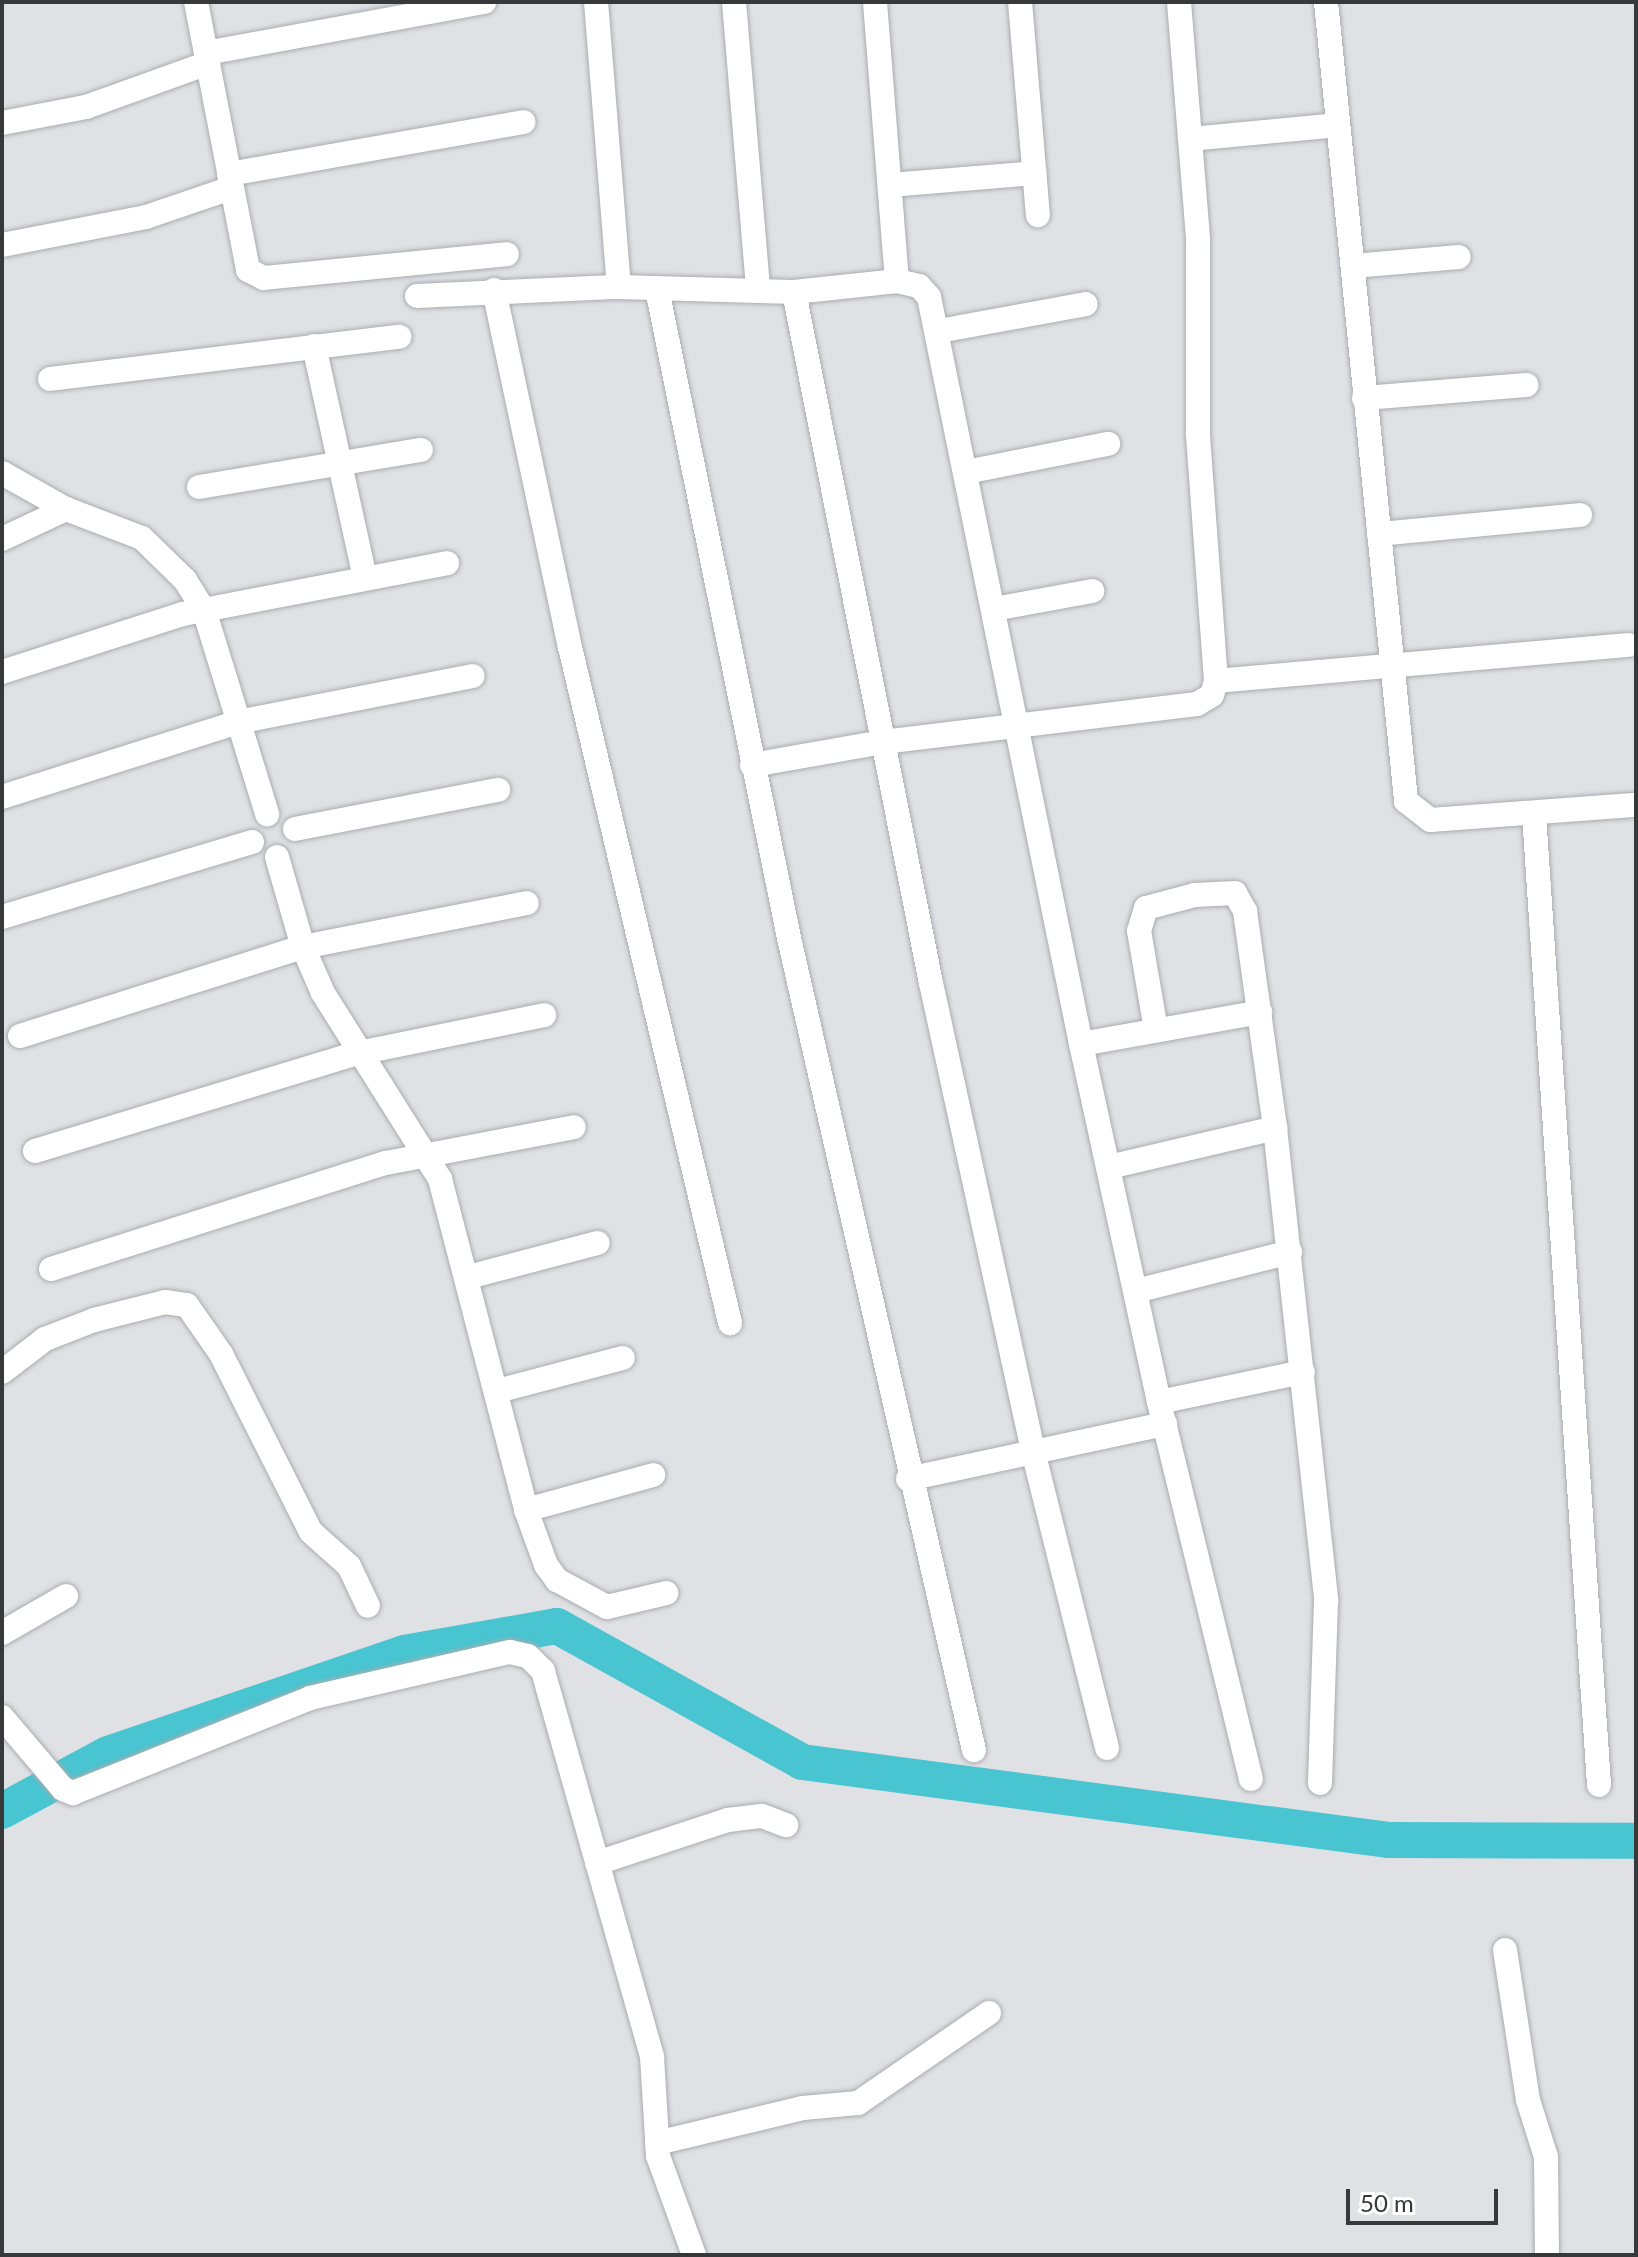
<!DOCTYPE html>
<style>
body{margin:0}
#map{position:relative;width:1638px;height:2257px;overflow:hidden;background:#e0e1e5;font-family:Lato,sans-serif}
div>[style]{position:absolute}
.river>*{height:36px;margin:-18px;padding:0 18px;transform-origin:18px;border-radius:18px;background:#49c4d1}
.roads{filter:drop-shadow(0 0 2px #abacaf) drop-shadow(0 0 2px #abacaf)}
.minor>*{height:24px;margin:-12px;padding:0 12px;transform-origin:12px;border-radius:12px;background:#fff}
span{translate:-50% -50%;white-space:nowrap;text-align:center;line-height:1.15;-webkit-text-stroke:8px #fff;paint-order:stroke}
.frame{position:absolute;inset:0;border:4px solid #373839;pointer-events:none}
.scale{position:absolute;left:1346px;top:2189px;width:152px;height:36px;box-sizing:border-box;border:4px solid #373839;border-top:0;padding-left:10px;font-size:24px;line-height:28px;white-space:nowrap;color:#373839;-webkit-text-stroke:6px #fff;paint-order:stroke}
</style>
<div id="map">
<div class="river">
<i style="left:2px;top:1811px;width:120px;rotate:-28.3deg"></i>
<i style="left:108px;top:1754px;width:313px;rotate:-18.8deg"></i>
<i style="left:404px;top:1653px;width:155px;rotate:-10deg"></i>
<i style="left:557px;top:1626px;width:280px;rotate:29deg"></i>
<i style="left:802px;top:1762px;width:591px;rotate:7.58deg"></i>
<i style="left:1388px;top:1840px;width:248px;rotate:0.2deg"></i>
</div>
<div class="roads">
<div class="minor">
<i style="left:196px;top:2px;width:273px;rotate:79deg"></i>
<i style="left:248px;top:270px;width:18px;rotate:27deg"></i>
<i style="left:264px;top:278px;width:244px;rotate:-5.6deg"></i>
<i style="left:596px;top:2px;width:286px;rotate:85.4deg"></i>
<i style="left:734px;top:2px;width:289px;rotate:85.2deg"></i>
<i style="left:875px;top:2px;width:280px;rotate:85.5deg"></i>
<i style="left:1020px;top:2px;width:214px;rotate:85.2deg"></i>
<i style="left:1326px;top:2px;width:803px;rotate:84.28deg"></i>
<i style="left:1406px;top:801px;width:31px;rotate:38deg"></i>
<i style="left:1430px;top:820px;width:207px;rotate:-4.2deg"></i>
<i style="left:206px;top:53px;width:283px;rotate:-10.4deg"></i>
<i style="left:2px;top:123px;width:86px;rotate:-10.8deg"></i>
<i style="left:86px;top:107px;width:130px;rotate:-19.8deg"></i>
<i style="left:1190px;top:139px;width:148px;rotate:-5.4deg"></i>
<i style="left:229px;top:174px;width:299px;rotate:-10deg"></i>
<i style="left:890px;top:185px;width:145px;rotate:-4.7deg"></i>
<i style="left:2px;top:245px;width:147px;rotate:-11deg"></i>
<i style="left:146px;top:217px;width:90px;rotate:-18.8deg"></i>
<i style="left:1353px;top:266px;width:106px;rotate:-4.9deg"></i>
<i style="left:657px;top:289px;width:662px;rotate:78.5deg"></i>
<i style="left:789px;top:938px;width:833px;rotate:77.17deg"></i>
<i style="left:494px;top:290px;width:365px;rotate:78deg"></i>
<i style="left:570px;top:647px;width:695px;rotate:76.68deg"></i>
<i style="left:794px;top:292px;width:704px;rotate:78.79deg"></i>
<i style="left:931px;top:983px;width:483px;rotate:77.7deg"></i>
<i style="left:1034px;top:1455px;width:302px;rotate:76deg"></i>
<i style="left:417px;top:296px;width:202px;rotate:-2.6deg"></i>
<i style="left:619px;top:287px;width:175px;rotate:1.6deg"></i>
<i style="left:794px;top:292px;width:104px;rotate:-6.1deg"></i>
<i style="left:897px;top:281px;width:23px;rotate:13deg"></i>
<i style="left:919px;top:286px;width:15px;rotate:48deg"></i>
<i style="left:929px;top:297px;width:762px;rotate:78.5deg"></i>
<i style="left:1081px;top:1044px;width:366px;rotate:77.7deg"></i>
<i style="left:1159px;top:1402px;width:388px;rotate:76.3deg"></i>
<i style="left:939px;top:331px;width:149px;rotate:-10.4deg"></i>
<i style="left:314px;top:346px;width:237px;rotate:77.6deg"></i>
<i style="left:50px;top:379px;width:352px;rotate:-6.9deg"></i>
<i style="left:1364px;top:398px;width:163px;rotate:-4.6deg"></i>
<i style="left:966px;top:472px;width:145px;rotate:-11.2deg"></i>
<i style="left:2px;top:473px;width:73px;rotate:29.4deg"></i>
<i style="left:66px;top:509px;width:81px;rotate:20.9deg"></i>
<i style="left:142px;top:538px;width:60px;rotate:44.3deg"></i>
<i style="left:185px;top:580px;width:36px;rotate:58deg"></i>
<i style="left:204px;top:610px;width:214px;rotate:72.8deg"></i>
<i style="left:199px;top:487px;width:225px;rotate:-9.5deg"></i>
<i style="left:1379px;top:534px;width:202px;rotate:-5.4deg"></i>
<i style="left:2px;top:539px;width:71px;rotate:-25.1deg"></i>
<i style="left:994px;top:609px;width:100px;rotate:-10.4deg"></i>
<i style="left:2px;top:672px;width:190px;rotate:-17.8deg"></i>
<i style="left:183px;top:614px;width:269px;rotate:-10.9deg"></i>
<i style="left:1216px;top:681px;width:414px;rotate:-5deg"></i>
<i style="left:752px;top:765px;width:133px;rotate:-10deg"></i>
<i style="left:883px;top:742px;width:316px;rotate:-6.9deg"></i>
<i style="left:1197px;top:704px;width:17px;rotate:-31deg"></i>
<i style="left:1212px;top:695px;width:15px;rotate:-74deg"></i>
<i style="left:1216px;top:681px;width:249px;rotate:-94.2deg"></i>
<i style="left:1198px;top:433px;width:195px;rotate:-90deg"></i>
<i style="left:1198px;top:238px;width:237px;rotate:-94.6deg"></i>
<i style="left:2px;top:797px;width:248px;rotate:-17.6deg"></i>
<i style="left:238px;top:722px;width:239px;rotate:-11.1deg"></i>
<i style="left:1534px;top:814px;width:973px;rotate:86.17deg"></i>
<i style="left:295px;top:829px;width:207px;rotate:-10.9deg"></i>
<i style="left:277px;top:857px;width:94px;rotate:73.9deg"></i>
<i style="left:303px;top:947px;width:50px;rotate:66.5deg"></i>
<i style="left:323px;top:993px;width:220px;rotate:57.8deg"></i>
<i style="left:440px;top:1179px;width:342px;rotate:75.4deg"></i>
<i style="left:526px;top:1510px;width:59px;rotate:70deg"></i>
<i style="left:546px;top:1565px;width:19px;rotate:54deg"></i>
<i style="left:557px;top:1580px;width:57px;rotate:28.4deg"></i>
<i style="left:607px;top:1607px;width:61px;rotate:-13.3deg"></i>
<i style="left:2px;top:917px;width:261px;rotate:-16.7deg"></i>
<i style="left:1156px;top:1030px;width:100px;rotate:-99.7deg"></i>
<i style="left:1139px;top:931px;width:24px;rotate:-73deg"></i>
<i style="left:1146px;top:908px;width:51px;rotate:-14.9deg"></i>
<i style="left:1195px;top:895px;width:40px;rotate:-2.9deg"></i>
<i style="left:1235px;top:893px;width:21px;rotate:61deg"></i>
<i style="left:1245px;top:911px;width:219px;rotate:82.1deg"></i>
<i style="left:1275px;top:1128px;width:476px;rotate:83.8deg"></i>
<i style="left:1326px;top:1601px;width:182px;rotate:91.9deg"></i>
<i style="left:20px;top:1036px;width:297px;rotate:-17.5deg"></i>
<i style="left:303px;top:947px;width:228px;rotate:-11.1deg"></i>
<i style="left:1081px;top:1044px;width:182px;rotate:-10.1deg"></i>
<i style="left:35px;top:1151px;width:338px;rotate:-16.9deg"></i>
<i style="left:358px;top:1053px;width:190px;rotate:-11.5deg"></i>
<i style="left:1109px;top:1167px;width:171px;rotate:-13.2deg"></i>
<i style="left:51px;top:1269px;width:351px;rotate:-17.6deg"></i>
<i style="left:386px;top:1163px;width:191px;rotate:-10.8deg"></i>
<i style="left:468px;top:1277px;width:134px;rotate:-14.7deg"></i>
<i style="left:1136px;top:1291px;width:159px;rotate:-14.2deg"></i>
<i style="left:2px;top:1372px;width:54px;rotate:-37.5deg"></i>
<i style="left:45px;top:1339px;width:53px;rotate:-21.2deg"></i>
<i style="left:94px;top:1320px;width:73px;rotate:-14.2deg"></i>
<i style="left:165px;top:1302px;width:22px;rotate:8deg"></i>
<i style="left:187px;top:1305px;width:60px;rotate:55.2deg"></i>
<i style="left:221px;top:1354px;width:199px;rotate:63.2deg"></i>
<i style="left:311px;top:1532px;width:51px;rotate:41.8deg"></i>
<i style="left:349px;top:1566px;width:44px;rotate:64.6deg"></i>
<i style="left:497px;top:1391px;width:130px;rotate:-14.7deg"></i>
<i style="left:1159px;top:1402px;width:147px;rotate:-11.8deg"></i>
<i style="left:908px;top:1479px;width:263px;rotate:-12.1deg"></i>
<i style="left:526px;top:1510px;width:132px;rotate:-15.4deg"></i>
<i style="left:2px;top:1633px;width:74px;rotate:-30deg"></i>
<i style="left:2px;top:1717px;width:94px;rotate:49.7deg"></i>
<i style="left:63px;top:1789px;width:11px;rotate:22deg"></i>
<i style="left:73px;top:1793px;width:255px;rotate:-21.8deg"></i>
<i style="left:310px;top:1698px;width:205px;rotate:-13deg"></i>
<i style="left:510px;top:1652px;width:18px;rotate:13deg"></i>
<i style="left:528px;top:1656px;width:21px;rotate:45deg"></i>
<i style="left:543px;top:1671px;width:401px;rotate:74.2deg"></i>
<i style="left:652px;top:2057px;width:99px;rotate:86.5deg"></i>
<i style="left:658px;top:2156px;width:105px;rotate:70deg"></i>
<i style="left:597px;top:1863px;width:138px;rotate:-18.2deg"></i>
<i style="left:728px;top:1820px;width:34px;rotate:-7deg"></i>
<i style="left:762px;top:1816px;width:26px;rotate:21deg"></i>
<i style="left:1505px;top:1950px;width:152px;rotate:81.3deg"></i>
<i style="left:1528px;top:2100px;width:60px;rotate:72.5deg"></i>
<i style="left:1546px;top:2157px;width:98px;rotate:89.4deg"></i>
<i style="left:657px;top:2143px;width:150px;rotate:-13.5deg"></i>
<i style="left:803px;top:2108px;width:55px;rotate:-5.2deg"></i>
<i style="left:858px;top:2103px;width:159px;rotate:-34.5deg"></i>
</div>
</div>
<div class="frame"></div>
<div class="scale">50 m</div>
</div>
